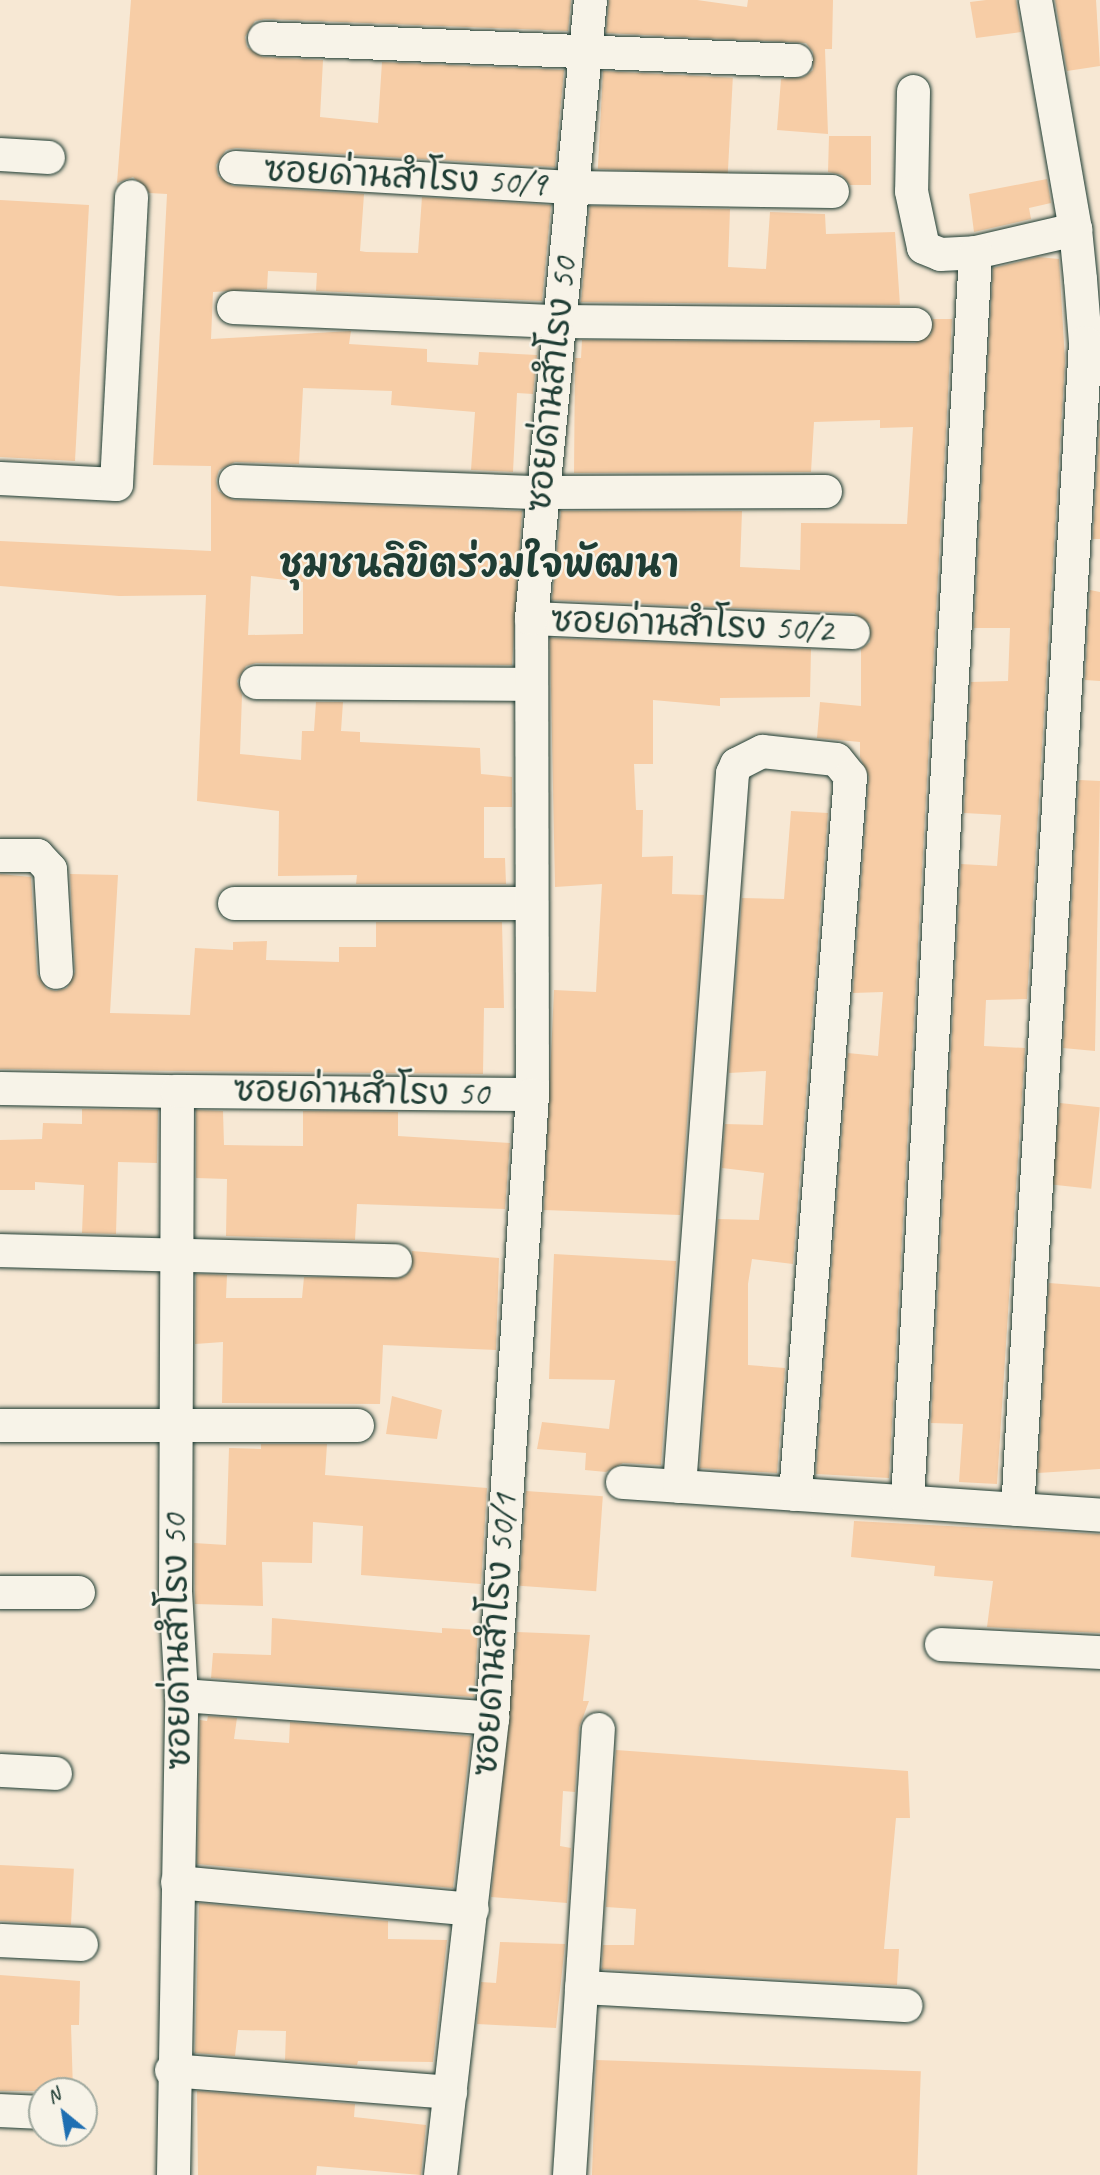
<!DOCTYPE html>
<meta charset="utf-8">
<style>
body{margin:0}
#map{position:relative;width:1100px;height:2175px;overflow:hidden;background:#f7e8d4;font-family:Caveat,"Playpen Sans Thai",sans-serif}
div>[style]{position:absolute}
.building>*{inset:0;background:#f7cda6;transform-origin:0 0}
.roads{filter:drop-shadow(0 0 2px #1f3d34) drop-shadow(0 0 2px #1f3d34)}
.minor>*{height:33px;margin:-16.5px;padding:0 16.5px;transform-origin:16.5px;border-radius:16.5px;background:#f7f3e8}
span{translate:-50% -50%;white-space:nowrap;text-align:center;line-height:1.15;-webkit-text-stroke:5px #f7f3e8;paint-order:stroke}
.street-label{font-size:35px;color:#1f3d34}
.neighbourhood-label{font-size:37px;color:#1f3d34;font-weight:700}
.north{position:absolute;left:28px;top:2077px;width:70px;height:70px;box-sizing:border-box;background:#f7f3e8;border:2px solid #a1aaa0;border-radius:50%;rotate:330deg;font-size:19px;font-weight:700;line-height:28px;text-align:center;color:#1f3d34}
.north::after{content:'';display:block;margin:auto;width:24px;height:32px;background:#1f6fb2;clip-path:polygon(50% 0,100% 100%,50% 72%,0 100%)}
</style>
<div id="map">
<div class="building">
<i style="clip-path:polygon(evenodd,131px 0,571px 0,568px 31px,265px 19px,255px 21px,245px 37px,247px 47px,263px 57px,323px 60px,320px 117px,378px 123px,382px 62px,564px 70px,555px 167px,236px 148px,226px 150px,216px 165px,218px 176px,233px 186px,364px 194px,360px 251px,366px 252px,418px 253px,422px 197px,551px 205px,542px 301px,316px 291px,317px 273px,268px 271px,267px 289px,213px 292px,211px 339px,351px 331px,349px 344px,427px 349px,427px 362px,478px 365px,479px 352px,537px 355px,533px 394px,517px 393px,513px 472px,471px 470px,475px 412px,391px 405px,392px 391px,303px 388px,299px 464px,235px 462px,219px 470px,216px 480px,218px 491px,234px 500px,522px 511px,512px 665px,256px 663px,246px 666px,237px 681px,242px 695px,240px 754px,301px 760px,302px 731px,314px 731px,316px 702px,343px 702px,341px 731px,360px 732px,360px 742px,480px 748px,481px 774px,512px 777px,512px 807px,484px 807px,484px 858px,505px 858px,506px 884px,356px 884px,357px 875px,278px 876px,279px 811px,197px 801px,206px 595px,119px 596px,0 586px,0 541px,211px 551px,211px 466px,153px 465px,167px 194px,149px 193px,133px 177px,117px 183px,131px 0,251px 576px,303px 582px,303px 634px,248px 635px,251px 576px)"></i>
<i style="clip-path:polygon(609px 0,697px 0,747px 7px,748px 0,833px 0,832px 49px,825px 49px,828px 134px,777px 130px,781px 79px,804px 77px,813px 70px,813px 52px,806px 43px,606px 33px)"></i>
<i style="clip-path:polygon(986px 0,1016px 0,1021px 32px,976px 38px,970px 2px)"></i>
<i style="clip-path:polygon(1055px 0,1096px 0,1100px 66px,1067px 71px)"></i>
<i style="left:603px;top:71px;width:130px;height:98px;rotate:3deg"></i>
<i style="clip-path:polygon(829px 136px,871px 136px,871px 185px,850px 185px,842px 175px,828px 172px)"></i>
<i style="clip-path:polygon(1047px 179px,1051px 203px,1029px 208px,1031px 219px,974px 232px,969px 194px)"></i>
<i style="clip-path:polygon(0 200px,89px 205px,75px 461px,0 457px)"></i>
<i style="clip-path:polygon(590px 206px,730px 209px,728px 267px,766px 269px,770px 212px,825px 214px,826px 234px,895px 232px,900px 305px,581px 302px)"></i>
<i style="clip-path:polygon(1038px 257px,1059px 259px,1065px 361px,1027px 999px,986px 1000px,984px 1046px,1025px 1048px,997px 1484px,959px 1482px,963px 1424px,931px 1423px,961px 864px,997px 866px,1001px 815px,964px 813px,971px 682px,1008px 681px,1010px 628px,974px 628px,993px 268px)"></i>
<i style="clip-path:polygon(933px 319px,952px 319px,889px 1478px,816px 1474px,848px 1053px,878px 1056px,883px 992px,853px 993px,869px 777px,860px 757px,860px 742px,817px 738px,820px 702px,861px 706px,861px 649px,870px 642px,870px 624px,854px 613px,552px 600px,561px 511px,742px 511px,740px 567px,800px 570px,801px 523px,907px 524px,913px 427px,880px 428px,880px 420px,814px 422px,811px 472px,574px 473px,575px 358px,581px 358px,582px 340px,915px 343px,931px 334px)"></i>
<i style="clip-path:polygon(1100px 416px,1100px 539px,1093px 539px)"></i>
<i style="clip-path:polygon(1090px 590px,1100px 592px,1100px 681px,1085px 680px)"></i>
<i style="clip-path:polygon(550px 638px,811px 649px,810px 697px,720px 698px,720px 706px,653px 700px,653px 764px,634px 764px,636px 810px,643px 810px,642px 857px,673px 856px,672px 894px,704px 895px,680px 1215px,544px 1210px,554px 990px,596px 992px,602px 884px,555px 887px)"></i>
<i style="clip-path:polygon(1079px 780px,1100px 781px,1095px 1051px,1063px 1048px)"></i>
<i style="clip-path:polygon(791px 811px,828px 813px,793px 1264px,752px 1259px,748px 1284px,748px 1365px,785px 1368px,777px 1473px,700px 1468px,718px 1219px,759px 1220px,764px 1173px,722px 1168px,725px 1124px,763px 1125px,766px 1071px,729px 1073px,742px 898px,784px 899px)"></i>
<i style="clip-path:polygon(0 874px,31px 877px,37px 974px,47px 989px,56px 991px,67px 988px,75px 972px,70px 874px,118px 875px,110px 1013px,190px 1015px,195px 948px,233px 950px,233px 942px,267px 941px,266px 960px,339px 962px,339px 947px,376px 947px,376px 922px,502px 922px,504px 1008px,484px 1008px,483px 1074px,0 1069px)"></i>
<i style="left:1060px;top:1103px;width:40px;height:82px;rotate:6deg"></i>
<i style="clip-path:polygon(82px 1109px,158px 1110px,157px 1163px,118px 1162px,116px 1234px,82px 1233px,84px 1185px,35px 1182px,35px 1190px,0 1190px,0 1140px,42px 1139px,43px 1123px,82px 1124px)"></i>
<i style="clip-path:polygon(196px 1110px,223px 1111px,224px 1145px,303px 1146px,303px 1111px,398px 1112px,398px 1136px,510px 1143px,505px 1209px,357px 1204px,355px 1240px,226px 1236px,227px 1179px,196px 1178px)"></i>
<i style="clip-path:polygon(412px 1251px,499px 1258px,496px 1350px,383px 1345px,380px 1404px,222px 1403px,223px 1342px,195px 1344px,196px 1274px,227px 1275px,226px 1298px,302px 1298px,304px 1277px,404px 1277px,412px 1269px)"></i>
<i style="clip-path:polygon(554px 1254px,676px 1261px,661px 1465px,623px 1463px,606px 1472px,585px 1470px,586px 1453px,537px 1449px,542px 1422px,609px 1429px,615px 1380px,549px 1379px)"></i>
<i style="clip-path:polygon(1049px 1283px,1100px 1287px,1100px 1469px,1038px 1473px)"></i>
<i style="clip-path:polygon(392px 1396px,442px 1410px,437px 1439px,386px 1434px)"></i>
<i style="clip-path:polygon(261px 1444px,327px 1444px,325px 1475px,487px 1488px,481px 1584px,361px 1575px,363px 1526px,313px 1522px,312px 1563px,262px 1562px,263px 1606px,195px 1604px,194px 1543px,226px 1545px,229px 1448px,261px 1449px)"></i>
<i style="left:526px;top:1491px;width:77px;height:95px;rotate:4deg"></i>
<i style="clip-path:polygon(854px 1521px,1100px 1534px,1100px 1633px,987px 1627px,993px 1581px,934px 1576px,935px 1566px,851px 1557px)"></i>
<i style="clip-path:polygon(272px 1618px,442px 1633px,442px 1628px,478px 1630px,474px 1697px,211px 1678px,213px 1653px,271px 1655px)"></i>
<i style="clip-path:polygon(517px 1632px,590px 1635px,583px 1701px,589px 1701px,579px 1728px,575px 1792px,563px 1791px,560px 1846px,571px 1848px,567px 1903px,491px 1897px)"></i>
<i style="clip-path:polygon(208px 1716px,237px 1718px,234px 1739px,289px 1743px,290px 1722px,471px 1736px,453px 1888px,197px 1864px,200px 1720px,207px 1721px)"></i>
<i style="clip-path:polygon(616px 1750px,908px 1771px,910px 1818px,896px 1818px,884px 1949px,899px 1949px,897px 1985px,602px 1969px,603px 1945px,634px 1945px,636px 1909px,606px 1907px)"></i>
<i style="left:0;top:1865px;width:74px;height:56px;rotate:3deg"></i>
<i style="clip-path:polygon(199px 1903px,388px 1921px,388px 1939px,447px 1940px,433px 2062px,358px 2061px,357px 2065px,285px 2060px,286px 2031px,238px 2030px,235px 2056px,195px 2053px)"></i>
<i style="clip-path:polygon(500px 1942px,565px 1944px,556px 2028px,477px 2024px,481px 1982px,496px 1983px)"></i>
<i style="clip-path:polygon(0 1975px,80px 1981px,79px 2025px,71px 2025px,73px 2091px,0 2091px)"></i>
<i style="left:596px;top:2060px;width:325px;height:115px;rotate:2deg"></i>
<i style="clip-path:polygon(197px 2091px,355px 2104px,354px 2117px,426px 2125px,421px 2175px,317px 2166px,316px 2175px,198px 2175px)"></i>
</div>
<div class="roads">
<div class="minor">
<i style="left:1035px;top:0;width:232px;rotate:80.1deg"></i>
<i style="left:264px;top:38px;width:532px;rotate:2.37deg"></i>
<i style="left:913px;top:91px;width:100px;rotate:91.1deg"></i>
<i style="left:911px;top:191px;width:57px;rotate:77.9deg"></i>
<i style="left:923px;top:247px;width:18px;rotate:22deg"></i>
<i style="left:940px;top:254px;width:35px;rotate:-3deg"></i>
<i style="left:975px;top:252px;width:103px;rotate:-13deg"></i>
<i style="left:1075px;top:229px;width:50px;rotate:84.3deg"></i>
<i style="left:1080px;top:279px;width:63px;rotate:85.5deg"></i>
<i style="left:1085px;top:342px;width:1169px;rotate:93.33deg"></i>
<i style="left:0;top:154px;width:48px;rotate:3.6deg"></i>
<i style="left:235px;top:167px;width:340px;rotate:3.4deg"></i>
<i style="left:574px;top:187px;width:258px;rotate:0.9deg"></i>
<i style="left:233px;top:307px;width:324px;rotate:2.5deg"></i>
<i style="left:557px;top:321px;width:358px;rotate:0.5deg"></i>
<i style="left:0;top:478px;width:116px;rotate:3deg"></i>
<i style="left:116px;top:484px;width:288px;rotate:-87deg"></i>
<i style="left:235px;top:481px;width:304px;rotate:2.1deg"></i>
<i style="left:539px;top:492px;width:286px;rotate:-0.2deg"></i>
<i style="left:531px;top:618px;width:322px;rotate:2.5deg"></i>
<i style="left:256px;top:682px;width:273px;rotate:0.4deg"></i>
<i style="left:0;top:855px;width:37px"></i>
<i style="left:37px;top:855px;width:19px;rotate:47deg"></i>
<i style="left:50px;top:869px;width:103px;rotate:86.7deg"></i>
<i style="left:234px;top:903px;width:297px"></i>
<i style="left:0;top:1088px;width:177px;rotate:1deg"></i>
<i style="left:0;top:1250px;width:395px;rotate:1.5deg"></i>
<i style="left:0;top:1425px;width:357px"></i>
<i style="left:622px;top:1482px;width:479px;rotate:3.9deg"></i>
<i style="left:679px;top:1486px;width:715px;rotate:-85.75deg"></i>
<i style="left:732px;top:773px;width:10px;rotate:-66deg"></i>
<i style="left:736px;top:764px;width:29px;rotate:-27deg"></i>
<i style="left:762px;top:751px;width:74px;rotate:6.2deg"></i>
<i style="left:836px;top:759px;width:22px;rotate:51deg"></i>
<i style="left:850px;top:776px;width:720px;rotate:94.38deg"></i>
<i style="left:907px;top:1501px;width:1251px;rotate:-86.88deg"></i>
<i style="left:0;top:1592px;width:78px"></i>
<i style="left:941px;top:1644px;width:159px;rotate:2.9deg"></i>
<i style="left:181px;top:1695px;width:312px;rotate:4.2deg"></i>
<i style="left:0;top:1770px;width:55px;rotate:3.1deg"></i>
<i style="left:177px;top:1882px;width:296px;rotate:5.2deg"></i>
<i style="left:0;top:1940px;width:81px;rotate:2.8deg"></i>
<i style="left:581px;top:1987px;width:325px;rotate:3.2deg"></i>
<i style="left:171px;top:2070px;width:280px;rotate:4.5deg"></i>
<i style="left:0;top:2110px;width:42px;rotate:2.7deg"></i>
<i style="left:173px;top:2175px;width:480px;rotate:-89deg"></i>
<i style="left:181px;top:1695px;width:103px;rotate:-93.3deg"></i>
<i style="left:175px;top:1592px;width:501px;rotate:-89.77deg"></i>
<i style="left:177px;top:1091px;width:355px;rotate:0.5deg"></i>
<i style="left:532px;top:1094px;width:476px;rotate:-90.1deg"></i>
<i style="left:531px;top:618px;width:621px;rotate:-84.55deg"></i>
<i style="left:440px;top:2175px;width:460px;rotate:-83.5deg"></i>
<i style="left:492px;top:1718px;width:625px;rotate:-86.33deg"></i>
<i style="left:569px;top:2175px;width:447px;rotate:-86.3deg"></i>
</div>
</div>
<div class="street-label">
<span style="left:405px;top:177px;rotate:3deg">ซอยด่านสำโรง 50/9</span>
<span style="left:552px;top:385px;rotate:-84deg">ซอยด่านสำโรง 50</span>
<span style="left:692px;top:625px;rotate:2deg">ซอยด่านสำโรง 50/2</span>
<span style="left:361px;top:1092px;rotate:1deg">ซอยด่านสำโรง 50</span>
<span style="left:495px;top:1635px;rotate:-86deg">ซอยด่านสำโรง 50/1</span>
<span style="left:177px;top:1642px;rotate:-91deg">ซอยด่านสำโรง 50</span>
</div>
<div class="neighbourhood-label">
<span style="left:479px;top:564px">ชุมชนลิขิตร่วมใจพัฒนา</span>
</div>
<div class="north">N</div>
</div>
